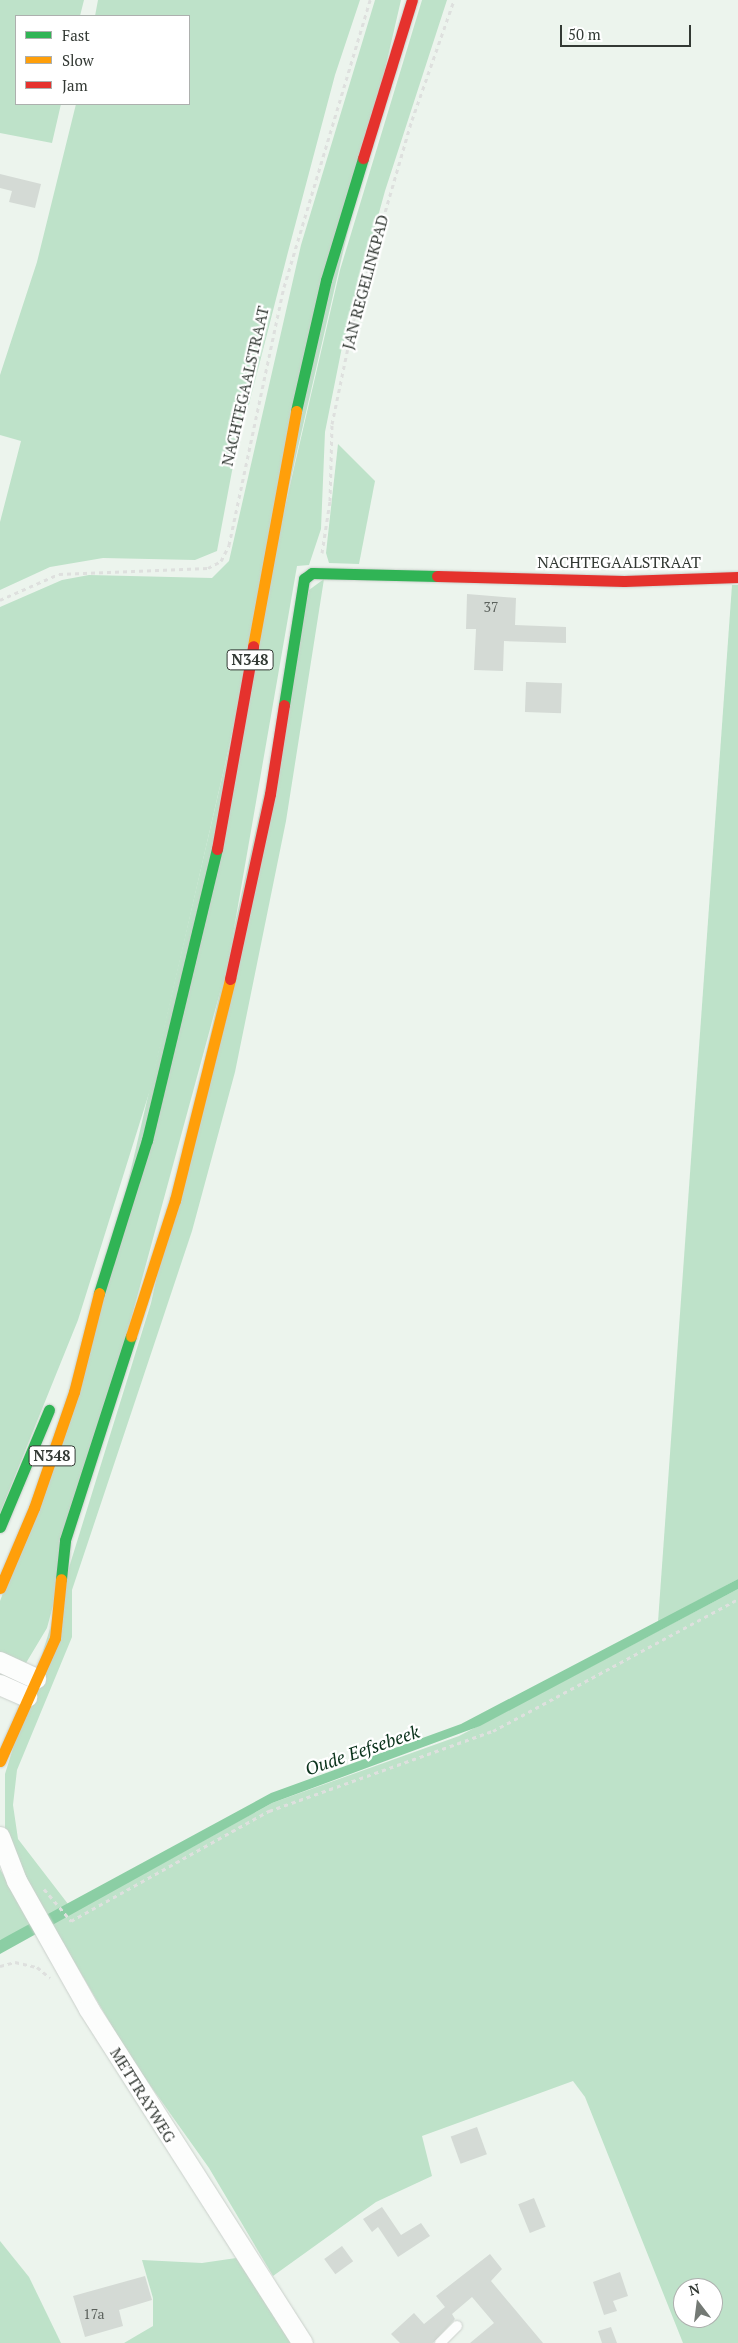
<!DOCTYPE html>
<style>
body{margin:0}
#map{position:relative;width:738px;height:2343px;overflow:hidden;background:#ecf4ed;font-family:"PT Serif",serif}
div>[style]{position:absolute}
.green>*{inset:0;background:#bee2c9}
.water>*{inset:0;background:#8bcea4}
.building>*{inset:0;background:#d4dad5;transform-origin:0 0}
.path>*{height:3px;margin-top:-1.5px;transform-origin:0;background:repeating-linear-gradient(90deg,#dee0de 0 4px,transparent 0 8px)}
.roads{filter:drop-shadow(0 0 1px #cad0cb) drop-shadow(0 0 1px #cad0cb)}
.lane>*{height:10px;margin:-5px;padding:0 5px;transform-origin:5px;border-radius:5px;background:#fcfdfc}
.street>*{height:20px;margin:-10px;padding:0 10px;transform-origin:10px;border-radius:10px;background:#fcfdfc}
.fast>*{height:11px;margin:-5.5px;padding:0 5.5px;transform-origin:5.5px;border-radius:5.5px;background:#30b455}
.slow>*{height:11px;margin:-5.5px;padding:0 5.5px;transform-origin:5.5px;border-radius:5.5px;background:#ff9f0a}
.jam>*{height:11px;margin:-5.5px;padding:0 5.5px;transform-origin:5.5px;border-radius:5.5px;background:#e5322d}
span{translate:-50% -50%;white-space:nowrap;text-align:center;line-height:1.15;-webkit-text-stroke:4.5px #fff;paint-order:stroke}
.number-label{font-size:14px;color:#5b615c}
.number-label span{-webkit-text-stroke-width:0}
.shield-label span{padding:1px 4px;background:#fff;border:1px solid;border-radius:4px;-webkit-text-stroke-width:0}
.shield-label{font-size:15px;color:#333934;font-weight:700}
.street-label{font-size:16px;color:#333934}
.water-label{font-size:18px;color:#0a321b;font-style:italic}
.legend{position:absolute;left:15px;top:15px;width:175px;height:90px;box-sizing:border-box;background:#fff;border:1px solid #adb0ae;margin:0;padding:6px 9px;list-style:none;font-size:15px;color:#333934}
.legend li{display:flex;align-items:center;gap:10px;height:25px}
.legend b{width:25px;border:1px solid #adb0ae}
.north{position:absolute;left:673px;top:2278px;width:50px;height:50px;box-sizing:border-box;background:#fff;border:1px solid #adb0ae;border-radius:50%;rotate:345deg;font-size:14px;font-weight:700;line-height:20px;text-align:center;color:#333934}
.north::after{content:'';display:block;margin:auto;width:18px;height:22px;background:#747a75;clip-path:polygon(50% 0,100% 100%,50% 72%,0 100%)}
.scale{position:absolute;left:560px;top:25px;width:131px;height:22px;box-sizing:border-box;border:2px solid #333934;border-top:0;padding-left:6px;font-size:15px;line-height:18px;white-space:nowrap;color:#333934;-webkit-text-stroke:4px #fff;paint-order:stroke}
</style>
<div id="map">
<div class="green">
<i style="clip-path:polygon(0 0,84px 0,80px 16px,16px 16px,16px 104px,61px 104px,52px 143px,0 133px)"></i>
<i style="clip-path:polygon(98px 0,360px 0,335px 75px,288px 252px,232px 471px,217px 551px,195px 560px,103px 558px,50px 567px,0 590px,0 522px,21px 441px,0 435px,0 375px,37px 262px,76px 104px,189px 104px,189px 16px,95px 16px)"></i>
<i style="clip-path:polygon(375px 0,401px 0,150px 1090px,78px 1320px,0 1513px,0 607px,62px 580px,89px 575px,212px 578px,229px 561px,301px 245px)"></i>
<i style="clip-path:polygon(422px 0,447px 0,385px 191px,342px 347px,325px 432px,321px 529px,309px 565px,297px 566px,228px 963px,47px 1628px,26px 1663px,0 1652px,0 1601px,79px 1393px,340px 270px)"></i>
<i style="clip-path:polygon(338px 444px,375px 481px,359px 564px,329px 563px,326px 553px)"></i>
<i style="clip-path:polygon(324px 579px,286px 821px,235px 1072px,192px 1231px,72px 1590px,72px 1637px,17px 1770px,13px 1805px,18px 1839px,68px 1904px,48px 1917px,20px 1871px,5px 1832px,5px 1774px,151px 1303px,309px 590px)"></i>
<i style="clip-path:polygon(732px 585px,738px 585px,738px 1579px,658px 1622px)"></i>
<i style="clip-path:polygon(evenodd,738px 1589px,738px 2343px,683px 2343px,585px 2097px,573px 2081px,422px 2136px,432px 2176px,376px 2202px,273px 2276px,209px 2168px,130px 2057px,52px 1924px,272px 1803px,459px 1736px,738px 1589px,683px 2288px,713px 2288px,713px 2318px,683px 2318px,683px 2288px)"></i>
<i style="clip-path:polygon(0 1869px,32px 1925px,0 1940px)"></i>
<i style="clip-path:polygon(0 2241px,29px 2277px,61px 2343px,0 2343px)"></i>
<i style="clip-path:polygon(243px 2257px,299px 2343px,124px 2343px,153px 2326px,153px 2298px,142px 2260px,202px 2263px)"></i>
</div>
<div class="water">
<i style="clip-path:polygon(738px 1579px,738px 1589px,480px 1726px,272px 1803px,0 1954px,0 1940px,271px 1793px,461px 1724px)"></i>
</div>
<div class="building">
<i style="clip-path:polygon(0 174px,41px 184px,35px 208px,9px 202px,12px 191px,0 188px)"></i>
<i style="clip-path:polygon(467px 594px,516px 598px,515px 625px,566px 627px,566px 643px,504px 641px,503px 671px,474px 670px,476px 629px,466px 629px)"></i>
<i style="left:526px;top:682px;width:36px;height:30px;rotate:2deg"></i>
<i style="left:477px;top:2127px;width:29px;height:28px;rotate:70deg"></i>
<i style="left:534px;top:2198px;width:31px;height:17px;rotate:68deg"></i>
<i style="clip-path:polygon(382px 2207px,401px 2235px,421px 2223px,430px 2236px,398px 2257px,378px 2227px,372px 2232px,363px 2219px)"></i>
<i style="left:342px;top:2246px;width:19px;height:22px;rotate:54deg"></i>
<i style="clip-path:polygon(490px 2254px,502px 2269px,491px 2281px,543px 2343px,470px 2343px,494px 2323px,472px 2297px,452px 2314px,455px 2319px,433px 2343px,400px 2343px,391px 2334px,414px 2313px,424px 2324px,445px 2307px,436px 2296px)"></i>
<i style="clip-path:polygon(620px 2272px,628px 2296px,613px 2301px,617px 2311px,604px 2315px,593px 2282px)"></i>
<i style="clip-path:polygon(145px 2276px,152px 2300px,119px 2310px,123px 2326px,85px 2337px,73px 2296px)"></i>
<i style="clip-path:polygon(611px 2327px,617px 2343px,602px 2343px,598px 2331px)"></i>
</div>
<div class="path">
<i style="left:322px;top:553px;width:53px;rotate:-81.3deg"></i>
<i style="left:330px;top:501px;width:77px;rotate:-88.5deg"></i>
<i style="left:332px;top:424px;width:107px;rotate:-78.2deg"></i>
<i style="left:354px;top:319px;width:207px;rotate:-73.8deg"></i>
<i style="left:412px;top:120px;width:127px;rotate:-70.7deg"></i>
<i style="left:0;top:600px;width:64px;rotate:-23.8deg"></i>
<i style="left:59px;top:574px;width:149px;rotate:-2.3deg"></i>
<i style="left:208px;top:568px;width:15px;rotate:-28deg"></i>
<i style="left:221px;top:561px;width:18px;rotate:-63deg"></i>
<i style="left:229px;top:545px;width:264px;rotate:-78deg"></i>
<i style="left:284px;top:287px;width:300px;rotate:-73.3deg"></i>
<i style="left:44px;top:1889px;width:42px;rotate:49.8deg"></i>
<i style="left:71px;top:1921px;width:227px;rotate:-29.1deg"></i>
<i style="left:269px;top:1811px;width:238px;rotate:-19.7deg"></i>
<i style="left:493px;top:1731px;width:278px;rotate:-28.3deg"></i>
<i style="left:0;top:1966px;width:16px;rotate:-15deg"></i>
<i style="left:15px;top:1962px;width:23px;rotate:13deg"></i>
<i style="left:37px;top:1967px;width:17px;rotate:40deg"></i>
</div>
<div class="roads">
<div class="lane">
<i style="left:440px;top:2343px;width:24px;rotate:-45deg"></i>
</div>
<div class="street">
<i style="left:0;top:1662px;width:40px;rotate:25deg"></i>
<i style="left:0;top:1685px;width:30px;rotate:24deg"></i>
<i style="left:0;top:1837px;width:47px;rotate:68.9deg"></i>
<i style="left:17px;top:1881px;width:147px;rotate:60.6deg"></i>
<i style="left:89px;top:2009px;width:397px;rotate:57.4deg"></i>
</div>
<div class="fast">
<i style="left:296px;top:411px;width:134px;rotate:-77.1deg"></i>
<i style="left:326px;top:280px;width:127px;rotate:-73.1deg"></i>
<i style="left:284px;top:705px;width:128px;rotate:-81deg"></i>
<i style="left:304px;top:579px;width:10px;rotate:-37deg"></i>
<i style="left:312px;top:573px;width:125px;rotate:1.4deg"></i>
<i style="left:99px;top:1293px;width:160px;rotate:-72.6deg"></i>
<i style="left:147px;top:1140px;width:299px;rotate:-76.5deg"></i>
<i style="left:0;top:1527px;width:127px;rotate:-67.3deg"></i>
<i style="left:61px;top:1579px;width:39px;rotate:-84deg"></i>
<i style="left:65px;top:1540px;width:214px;rotate:-72.1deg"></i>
</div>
<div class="slow">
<i style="left:253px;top:646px;width:239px;rotate:-79.6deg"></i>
<i style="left:131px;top:1336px;width:143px;rotate:-72.1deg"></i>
<i style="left:175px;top:1200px;width:228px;rotate:-76deg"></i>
<i style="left:0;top:1588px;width:87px;rotate:-67deg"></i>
<i style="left:34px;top:1508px;width:123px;rotate:-71deg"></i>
<i style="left:74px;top:1392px;width:102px;rotate:-75.8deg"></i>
<i style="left:0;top:1761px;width:135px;rotate:-65.9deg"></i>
<i style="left:55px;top:1638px;width:59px;rotate:-84.2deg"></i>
</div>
<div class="jam">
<i style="left:363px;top:158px;width:165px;rotate:-72.8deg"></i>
<i style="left:437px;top:576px;width:187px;rotate:1.5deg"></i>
<i style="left:624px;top:581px;width:114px;rotate:-2deg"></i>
<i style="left:217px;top:849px;width:206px;rotate:-79.9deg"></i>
<i style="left:230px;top:979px;width:189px;rotate:-77.8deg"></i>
<i style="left:270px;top:794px;width:90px;rotate:-81.1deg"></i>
</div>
</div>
<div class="number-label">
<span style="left:491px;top:607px">37</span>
<span style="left:94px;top:2314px">17a</span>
</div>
<div class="shield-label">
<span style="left:250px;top:660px">N348</span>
<span style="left:52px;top:1456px">N348</span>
</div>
<div class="street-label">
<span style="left:365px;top:282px;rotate:-75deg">JAN REGELINKPAD</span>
<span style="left:245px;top:386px;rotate:-77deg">NACHTEGAALSTRAAT</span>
<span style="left:619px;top:562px">NACHTEGAALSTRAAT</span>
<span style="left:143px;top:2095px;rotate:58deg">METTRAYWEG</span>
</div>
<div class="water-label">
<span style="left:362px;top:1750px;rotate:-19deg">Oude Eefsebeek</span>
</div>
<ul class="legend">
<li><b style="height:6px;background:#30b455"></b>Fast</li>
<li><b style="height:6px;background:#ff9f0a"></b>Slow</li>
<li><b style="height:6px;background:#e5322d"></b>Jam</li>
</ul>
<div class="north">N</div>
<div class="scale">50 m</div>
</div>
